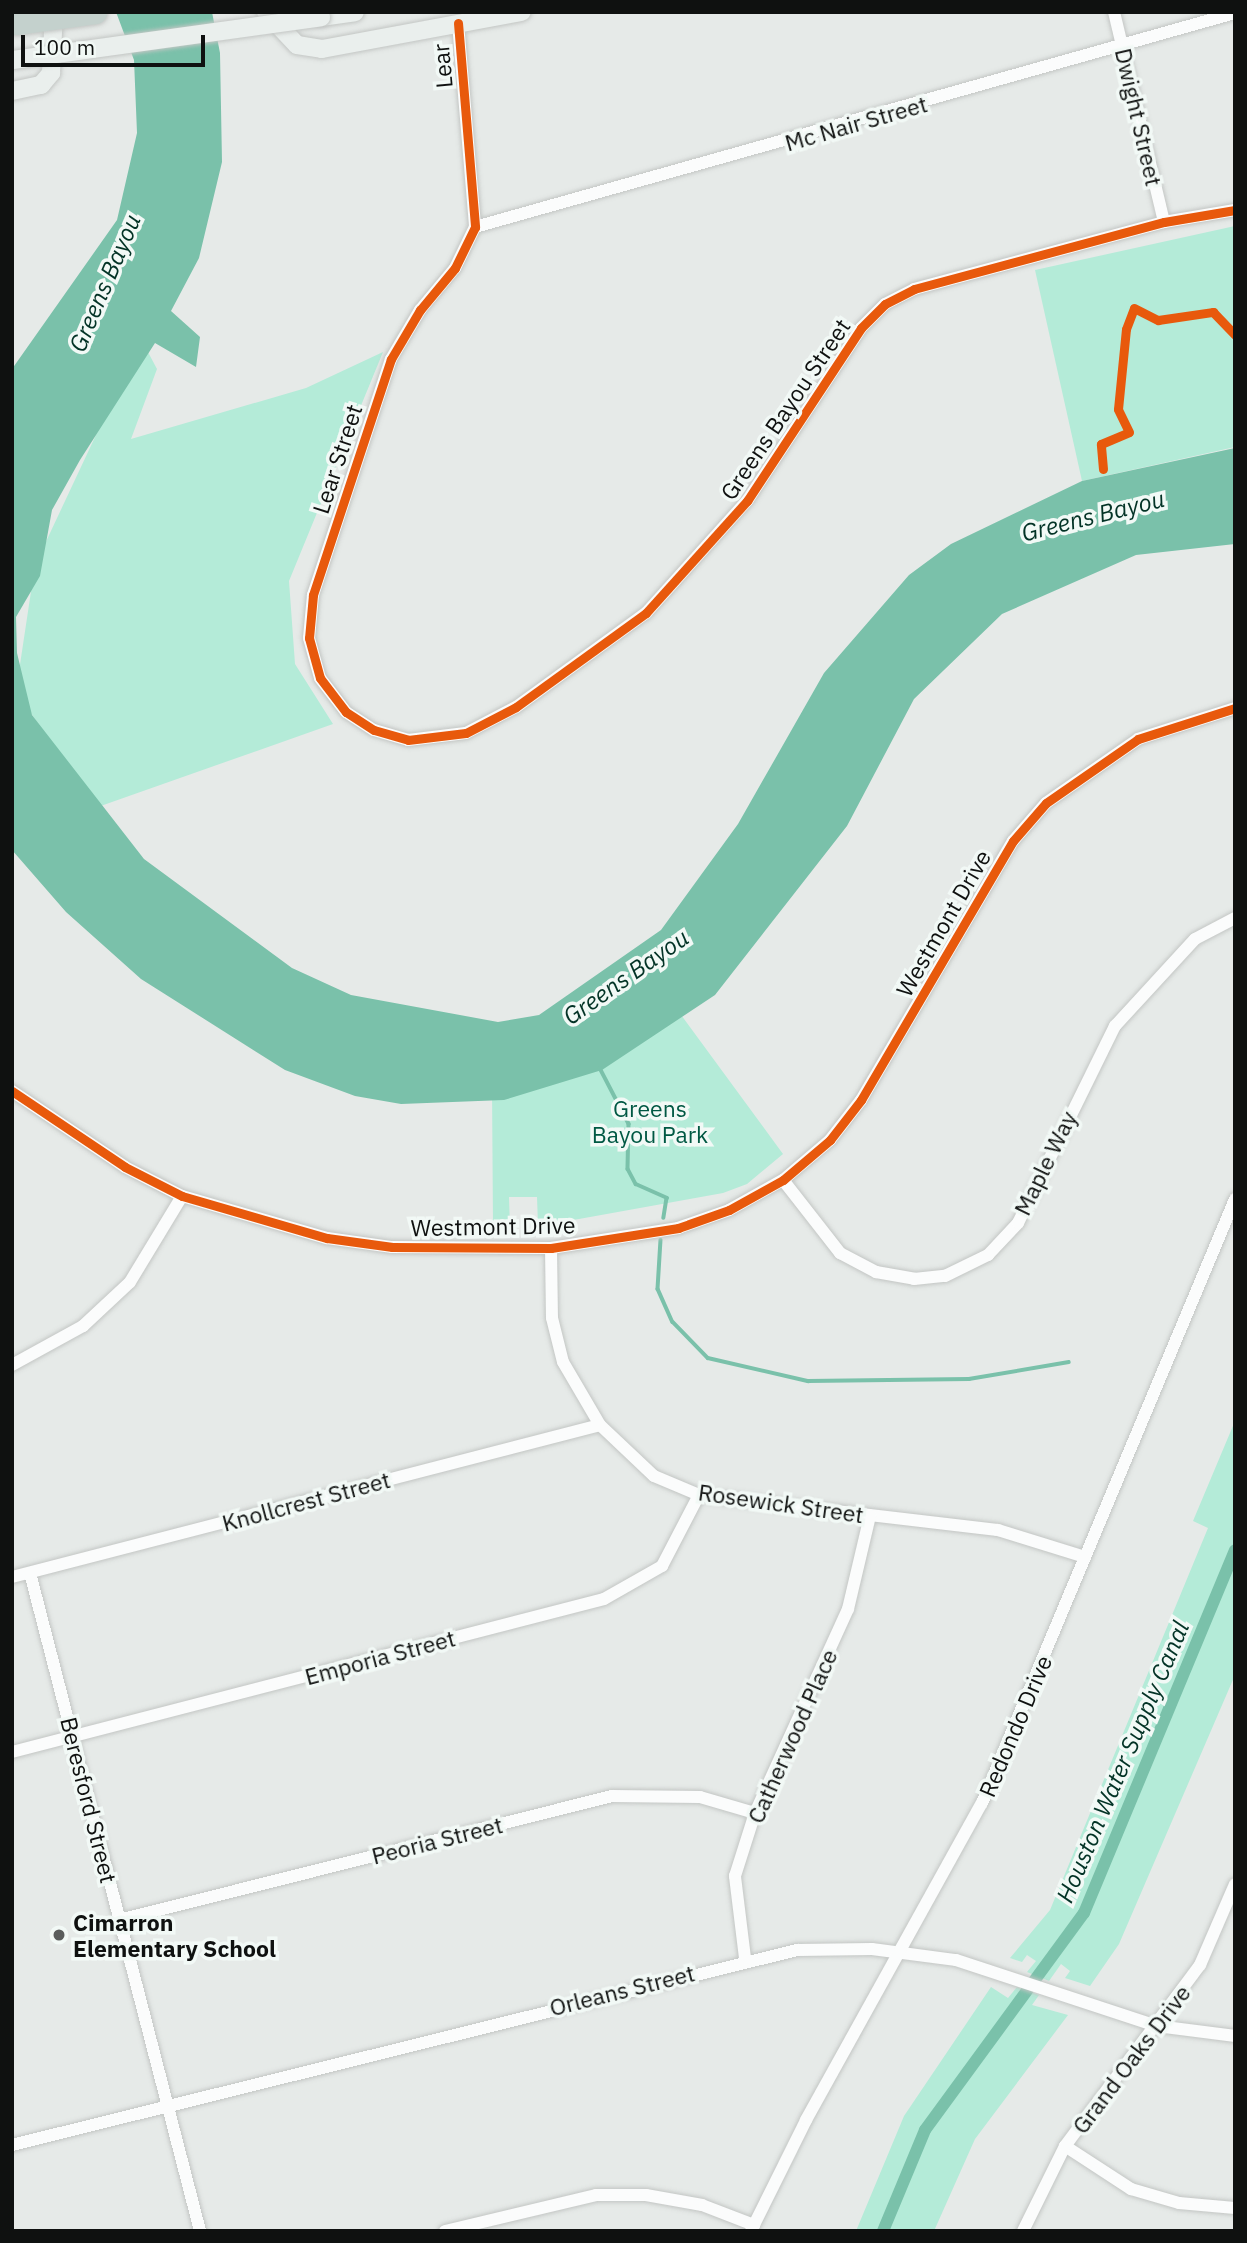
<!DOCTYPE html>
<style>
body{margin:0}
#map{position:relative;width:1247px;height:2243px;overflow:hidden;background:#e6eae8;font-family:"IBM Plex Sans",sans-serif}
div>[style]{position:absolute}
.green>*{inset:0;background:#b4ebd8}
.water>*{inset:0;background:#7ac1aa}
.stream>*{height:3.5px;margin:-1.75px;padding:0 1.75px;transform-origin:1.75px;border-radius:1.75px;background:#7ac1aa}
.canal>*{height:12px;margin:-6px;padding:0 6px;transform-origin:6px;border-radius:6px;background:#7ac1aa}
.roads{filter:drop-shadow(0 0 2px #c3c6c4) drop-shadow(0 0 2px #c3c6c4)}
.minor>*{height:12px;margin:-6px;padding:0 6px;transform-origin:6px;border-radius:6px;background:#fbfcfc}
.secondary>*{height:18px;margin:-9px;padding:0 9px;transform-origin:9px;border-radius:9px;background:#eaefed}
.bridges{filter:drop-shadow(0 0 2px #c3c6c4) drop-shadow(0 0 2px #c3c6c4)}
.secondary-bridge>*{height:18px;margin:-9px;padding:0 9px;transform-origin:9px;border-radius:9px;background:#eaefed}
.motorway-bridge>*{height:23px;margin:-11.5px;padding:0 11.5px;transform-origin:11.5px;border-radius:11.5px;background:#c4d1cd}
.cycleway>*{height:9px;margin:-4.5px;padding:0 4.5px;transform-origin:4.5px;border-radius:4.5px;background:#e8590c}
.dots>*{width:19px;height:19px;translate:-50% -50%;box-sizing:border-box;border:4px solid #f2f9f6;border-radius:50%}
span{translate:-50% -50%;white-space:nowrap;text-align:center;line-height:1.15;-webkit-text-stroke:7px #f2f9f6;paint-order:stroke}
.street-label{font-size:23px;color:#0f1110}
.park-label{font-size:23px;color:#005843}
.poi-label{font-size:23px;color:#0f1110;font-weight:700}
.left{translate:0 -50%;text-align:left}
.water-label{font-size:24px;color:#033326;font-style:italic}
.frame{position:absolute;inset:0;border:14px solid #0f1110;pointer-events:none}
.scale{position:absolute;left:21px;top:35px;width:184px;height:32px;box-sizing:border-box;border:4px solid #0f1110;border-top:0;padding-left:9px;font-size:21px;line-height:24px;white-space:nowrap;color:#0f1110;-webkit-text-stroke:5px #f2f9f6;paint-order:stroke}
</style>
<div id="map">
<div class="green">
<i style="clip-path:polygon(1235px 226px,1235px 447px,1082px 481px,1035px 270px)"></i>
<i style="clip-path:polygon(141px 339px,157px 369px,131px 439px,306px 388px,383px 352px,289px 581px,295px 664px,333px 724px,95px 808px,16px 691px,35px 565px)"></i>
<i style="clip-path:polygon(676px 1008px,783px 1154px,747px 1184px,723px 1193px,579px 1219px,538px 1225px,537px 1197px,509px 1197px,510px 1228px,493px 1227px,492px 1086px)"></i>
<i style="clip-path:polygon(1235px 1421px,1235px 1675px,1119px 1944px,1090px 1986px,1065px 1978px,1070px 1971px,1061px 1964px,1049px 1981px,1027px 1972px,1036px 1961px,1027px 1955px,1022px 1962px,1010px 1958px,1050px 1910px,1208px 1528px,1193px 1521px)"></i>
<i style="clip-path:polygon(991px 1987px,1008px 1998px,1017px 1987px,1039px 1995px,1032px 2005px,1068px 2015px,975px 2139px,934px 2231px,856px 2231px,904px 2116px)"></i>
</div>
<div class="water">
<i style="clip-path:polygon(116px 12px,212px 12px,220px 53px,222px 162px,199px 258px,171px 311px,200px 337px,196px 367px,155px 343px,80px 460px,52px 510px,40px 576px,16px 617px,17px 653px,32px 715px,144px 859px,292px 968px,351px 995px,498px 1022px,539px 1015px,661px 930px,738px 824px,824px 673px,909px 575px,951px 544px,1082px 481px,1235px 448px,1235px 544px,1136px 555px,1002px 614px,914px 699px,847px 826px,715px 995px,602px 1070px,504px 1100px,401px 1104px,355px 1096px,285px 1070px,141px 979px,66px 912px,12px 850px,12px 369px,117px 220px,137px 133px,134px 60px)"></i>
</div>
<div class="stream">
<i style="left:600px;top:1068px;width:63px;rotate:62.6deg"></i>
<i style="left:629px;top:1124px;width:45px;rotate:91.3deg"></i>
<i style="left:628px;top:1169px;width:17px;rotate:62deg"></i>
<i style="left:636px;top:1184px;width:34px;rotate:24deg"></i>
<i style="left:667px;top:1198px;width:20px;rotate:99deg"></i>
<i style="left:661px;top:1240px;width:49px;rotate:93.5deg"></i>
<i style="left:658px;top:1289px;width:36px;rotate:66deg"></i>
<i style="left:673px;top:1322px;width:50px;rotate:45.8deg"></i>
<i style="left:708px;top:1358px;width:103px;rotate:13deg"></i>
<i style="left:808px;top:1381px;width:161px;rotate:-0.7deg"></i>
<i style="left:969px;top:1379px;width:101px;rotate:-9.6deg"></i>
</div>
<div class="canal">
<i style="left:883px;top:2231px;width:109px;rotate:-67.4deg"></i>
<i style="left:925px;top:2130px;width:269px;rotate:-53.8deg"></i>
<i style="left:1084px;top:1913px;width:393px;rotate:-67.4deg"></i>
</div>
<div class="roads">
<div class="minor">
<i style="left:1114px;top:12px;width:216px;rotate:76.6deg"></i>
<i style="left:458px;top:23px;width:205px;rotate:85.2deg"></i>
<i style="left:475px;top:227px;width:46px;rotate:116deg"></i>
<i style="left:455px;top:268px;width:55px;rotate:129.8deg"></i>
<i style="left:420px;top:310px;width:57px;rotate:120.6deg"></i>
<i style="left:391px;top:359px;width:249px;rotate:108.3deg"></i>
<i style="left:313px;top:595px;width:43px;rotate:95.3deg"></i>
<i style="left:309px;top:638px;width:41px;rotate:74.6deg"></i>
<i style="left:320px;top:678px;width:43px;rotate:52.6deg"></i>
<i style="left:346px;top:712px;width:33px;rotate:33deg"></i>
<i style="left:374px;top:730px;width:35px;rotate:16deg"></i>
<i style="left:408px;top:740px;width:58px;rotate:-6.9deg"></i>
<i style="left:466px;top:733px;width:56px;rotate:-27.5deg"></i>
<i style="left:516px;top:707px;width:160px;rotate:-35.9deg"></i>
<i style="left:646px;top:613px;width:151px;rotate:-48deg"></i>
<i style="left:747px;top:501px;width:207px;rotate:-56.6deg"></i>
<i style="left:861px;top:328px;width:34px;rotate:-45deg"></i>
<i style="left:885px;top:304px;width:33px;rotate:-27deg"></i>
<i style="left:914px;top:289px;width:259px;rotate:-15deg"></i>
<i style="left:1164px;top:222px;width:72px;rotate:-9.6deg"></i>
<i style="left:475px;top:227px;width:790px;rotate:-15.73deg"></i>
<i style="left:12px;top:1091px;width:136px;rotate:33.9deg"></i>
<i style="left:125px;top:1167px;width:64px;rotate:27deg"></i>
<i style="left:182px;top:1196px;width:151px;rotate:16.2deg"></i>
<i style="left:327px;top:1238px;width:66px;rotate:7.9deg"></i>
<i style="left:392px;top:1247px;width:159px;rotate:0.4deg"></i>
<i style="left:551px;top:1248px;width:129px;rotate:-8.9deg"></i>
<i style="left:678px;top:1228px;width:54px;rotate:-19.4deg"></i>
<i style="left:729px;top:1210px;width:62px;rotate:-29.1deg"></i>
<i style="left:783px;top:1180px;width:62px;rotate:-40.4deg"></i>
<i style="left:830px;top:1140px;width:51px;rotate:-52.2deg"></i>
<i style="left:861px;top:1100px;width:300px;rotate:-59.6deg"></i>
<i style="left:1013px;top:841px;width:50px;rotate:-49deg"></i>
<i style="left:1046px;top:803px;width:112px;rotate:-34.8deg"></i>
<i style="left:1138px;top:739px;width:102px;rotate:-17.7deg"></i>
<i style="left:783px;top:1180px;width:93px;rotate:52deg"></i>
<i style="left:840px;top:1253px;width:41px;rotate:27.8deg"></i>
<i style="left:876px;top:1272px;width:39px;rotate:10deg"></i>
<i style="left:914px;top:1279px;width:31px;rotate:-6deg"></i>
<i style="left:945px;top:1276px;width:48px;rotate:-26deg"></i>
<i style="left:988px;top:1255px;width:44px;rotate:-46.8deg"></i>
<i style="left:1018px;top:1223px;width:220px;rotate:-63.8deg"></i>
<i style="left:1115px;top:1026px;width:118px;rotate:-47.4deg"></i>
<i style="left:1195px;top:939px;width:45px;rotate:-27.7deg"></i>
<i style="left:551px;top:1248px;width:70px;rotate:89.2deg"></i>
<i style="left:552px;top:1318px;width:45px;rotate:76deg"></i>
<i style="left:563px;top:1362px;width:73px;rotate:59.6deg"></i>
<i style="left:600px;top:1425px;width:74px;rotate:43.4deg"></i>
<i style="left:654px;top:1476px;width:49px;rotate:22.9deg"></i>
<i style="left:699px;top:1495px;width:301px;rotate:6.7deg"></i>
<i style="left:998px;top:1530px;width:91px;rotate:17.2deg"></i>
<i style="left:12px;top:1365px;width:81px;rotate:-28.8deg"></i>
<i style="left:83px;top:1326px;width:64px;rotate:-43.1deg"></i>
<i style="left:130px;top:1282px;width:100px;rotate:-58.8deg"></i>
<i style="left:30px;top:1573px;width:680px;rotate:75.51deg"></i>
<i style="left:12px;top:1577px;width:607px;rotate:-14.49deg"></i>
<i style="left:12px;top:1752px;width:611px;rotate:-14.49deg"></i>
<i style="left:604px;top:1599px;width:67px;rotate:-29.6deg"></i>
<i style="left:662px;top:1566px;width:80px;rotate:-62.5deg"></i>
<i style="left:119px;top:1920px;width:508px;rotate:-14.12deg"></i>
<i style="left:612px;top:1796px;width:88px;rotate:0.7deg"></i>
<i style="left:700px;top:1797px;width:57px;rotate:16.2deg"></i>
<i style="left:745px;top:1958px;width:83px;rotate:-97deg"></i>
<i style="left:735px;top:1876px;width:66px;rotate:-72.4deg"></i>
<i style="left:755px;top:1813px;width:224px;rotate:-65.5deg"></i>
<i style="left:848px;top:1609px;width:96px;rotate:-76.7deg"></i>
<i style="left:12px;top:2145px;width:809px;rotate:-13.95deg"></i>
<i style="left:797px;top:1950px;width:75px;rotate:-0.8deg"></i>
<i style="left:872px;top:1949px;width:85px;rotate:7.5deg"></i>
<i style="left:956px;top:1960px;width:212px;rotate:18.2deg"></i>
<i style="left:1157px;top:2026px;width:79px;rotate:7.3deg"></i>
<i style="left:1065px;top:2146px;width:79px;rotate:33.1deg"></i>
<i style="left:1131px;top:2189px;width:50px;rotate:16.3deg"></i>
<i style="left:1179px;top:2203px;width:56px;rotate:5.1deg"></i>
<i style="left:445px;top:2231px;width:155px;rotate:-13.4deg"></i>
<i style="left:596px;top:2195px;width:50px"></i>
<i style="left:646px;top:2195px;width:57px;rotate:10.1deg"></i>
<i style="left:702px;top:2205px;width:56px;rotate:21deg"></i>
<i style="left:751px;top:2231px;width:124px;rotate:-63.6deg"></i>
<i style="left:806px;top:2120px;width:363px;rotate:-61deg"></i>
<i style="left:982px;top:1803px;width:655px;rotate:-67.27deg"></i>
<i style="left:1023px;top:2231px;width:95px;rotate:-63.7deg"></i>
<i style="left:1065px;top:2146px;width:226px;rotate:-53.3deg"></i>
<i style="left:1200px;top:1965px;width:88px;rotate:-66.6deg"></i>
</div>
<div class="secondary">
<i style="left:266px;top:12px;width:45px;rotate:46.8deg"></i>
<i style="left:297px;top:45px;width:25px;rotate:9deg"></i>
<i style="left:322px;top:49px;width:203px;rotate:-10.5deg"></i>
<i style="left:321px;top:17px;width:34px;rotate:-8deg"></i>
<i style="left:12px;top:91px;width:30px;rotate:-12deg"></i>
<i style="left:41px;top:85px;width:16px;rotate:-50deg"></i>
<i style="left:51px;top:73px;width:61px;rotate:-87.2deg"></i>
</div>
</div>
<div class="bridges">
<div class="secondary-bridge">
<i style="left:13px;top:60px;width:311px;rotate:-7.9deg"></i>
</div>
<div class="motorway-bridge">
<i style="left:16px;top:23px;width:80px;rotate:-7.9deg"></i>
</div>
</div>
<div class="cycleway">
<i style="left:458px;top:23px;width:205px;rotate:85.2deg"></i>
<i style="left:475px;top:227px;width:46px;rotate:116deg"></i>
<i style="left:455px;top:268px;width:55px;rotate:129.8deg"></i>
<i style="left:420px;top:310px;width:57px;rotate:120.6deg"></i>
<i style="left:391px;top:359px;width:249px;rotate:108.3deg"></i>
<i style="left:313px;top:595px;width:43px;rotate:95.3deg"></i>
<i style="left:309px;top:638px;width:41px;rotate:74.6deg"></i>
<i style="left:320px;top:678px;width:43px;rotate:52.6deg"></i>
<i style="left:346px;top:712px;width:33px;rotate:33deg"></i>
<i style="left:374px;top:730px;width:35px;rotate:16deg"></i>
<i style="left:408px;top:740px;width:58px;rotate:-6.9deg"></i>
<i style="left:466px;top:733px;width:56px;rotate:-27.5deg"></i>
<i style="left:516px;top:707px;width:160px;rotate:-35.9deg"></i>
<i style="left:646px;top:613px;width:151px;rotate:-48deg"></i>
<i style="left:747px;top:501px;width:207px;rotate:-56.6deg"></i>
<i style="left:861px;top:328px;width:34px;rotate:-45deg"></i>
<i style="left:885px;top:304px;width:33px;rotate:-27deg"></i>
<i style="left:914px;top:289px;width:259px;rotate:-15deg"></i>
<i style="left:1164px;top:222px;width:72px;rotate:-9.6deg"></i>
<i style="left:1103px;top:469px;width:25px;rotate:-95deg"></i>
<i style="left:1101px;top:444px;width:30px;rotate:-23deg"></i>
<i style="left:1129px;top:432px;width:25px;rotate:-116deg"></i>
<i style="left:1118px;top:409px;width:80px;rotate:-84.3deg"></i>
<i style="left:1126px;top:329px;width:22px;rotate:-69deg"></i>
<i style="left:1134px;top:308px;width:27px;rotate:27deg"></i>
<i style="left:1158px;top:320px;width:56px;rotate:-8.3deg"></i>
<i style="left:1213px;top:312px;width:32px;rotate:46deg"></i>
<i style="left:12px;top:1091px;width:136px;rotate:33.9deg"></i>
<i style="left:125px;top:1167px;width:64px;rotate:27deg"></i>
<i style="left:182px;top:1196px;width:151px;rotate:16.2deg"></i>
<i style="left:327px;top:1238px;width:66px;rotate:7.9deg"></i>
<i style="left:392px;top:1247px;width:159px;rotate:0.4deg"></i>
<i style="left:551px;top:1248px;width:129px;rotate:-8.9deg"></i>
<i style="left:678px;top:1228px;width:54px;rotate:-19.4deg"></i>
<i style="left:729px;top:1210px;width:62px;rotate:-29.1deg"></i>
<i style="left:783px;top:1180px;width:62px;rotate:-40.4deg"></i>
<i style="left:830px;top:1140px;width:51px;rotate:-52.2deg"></i>
<i style="left:861px;top:1100px;width:300px;rotate:-59.6deg"></i>
<i style="left:1013px;top:841px;width:50px;rotate:-49deg"></i>
<i style="left:1046px;top:803px;width:112px;rotate:-34.8deg"></i>
<i style="left:1138px;top:739px;width:102px;rotate:-17.7deg"></i>
</div>
<div class="dots">
<i style="left:59px;top:1935px;background:#5a5d5c"></i>
</div>
<div class="street-label">
<span style="left:442px;top:66px;rotate:-95deg">Lear</span>
<span style="left:1139px;top:117px;rotate:77deg">Dwight Street</span>
<span style="left:856px;top:123px;rotate:-16deg">Mc Nair Street</span>
<span style="left:785px;top:409px;rotate:-56deg">Greens Bayou Street</span>
<span style="left:337px;top:459px;rotate:-72deg">Lear Street</span>
<span style="left:943px;top:923px;rotate:-60deg">Westmont Drive</span>
<span style="left:1045px;top:1163px;rotate:-64deg">Maple Way</span>
<span style="left:493px;top:1226px;rotate:-1deg">Westmont Drive</span>
<span style="left:306px;top:1501px;rotate:-15deg">Knollcrest Street</span>
<span style="left:781px;top:1503px;rotate:8deg">Rosewick Street</span>
<span style="left:380px;top:1657px;rotate:-15deg">Emporia Street</span>
<span style="left:1015px;top:1726px;rotate:-67deg">Redondo Drive</span>
<span style="left:792px;top:1736px;rotate:-66deg">Catherwood Place</span>
<span style="left:89px;top:1800px;rotate:76deg">Beresford Street</span>
<span style="left:437px;top:1840px;rotate:-14deg">Peoria Street</span>
<span style="left:622px;top:1990px;rotate:-14deg">Orleans Street</span>
<span style="left:1131px;top:2059px;rotate:-53deg">Grand Oaks Drive</span>
</div>
<div class="park-label">
<span style="left:650px;top:1121px">Greens<br>Bayou Park</span>
</div>
<div class="poi-label">
<span class="left" style="left:73px;top:1935px">Cimarron<br>Elementary School</span>
</div>
<div class="water-label">
<span style="left:105px;top:283px;rotate:-67deg">Greens Bayou</span>
<span style="left:1093px;top:516px;rotate:-14deg">Greens Bayou</span>
<span style="left:626px;top:977px;rotate:-35deg">Greens Bayou</span>
<span style="left:1123px;top:1762px;rotate:-67deg">Houston Water Supply Canal</span>
</div>
<div class="frame"></div>
<div class="scale">100 m</div>
</div>
